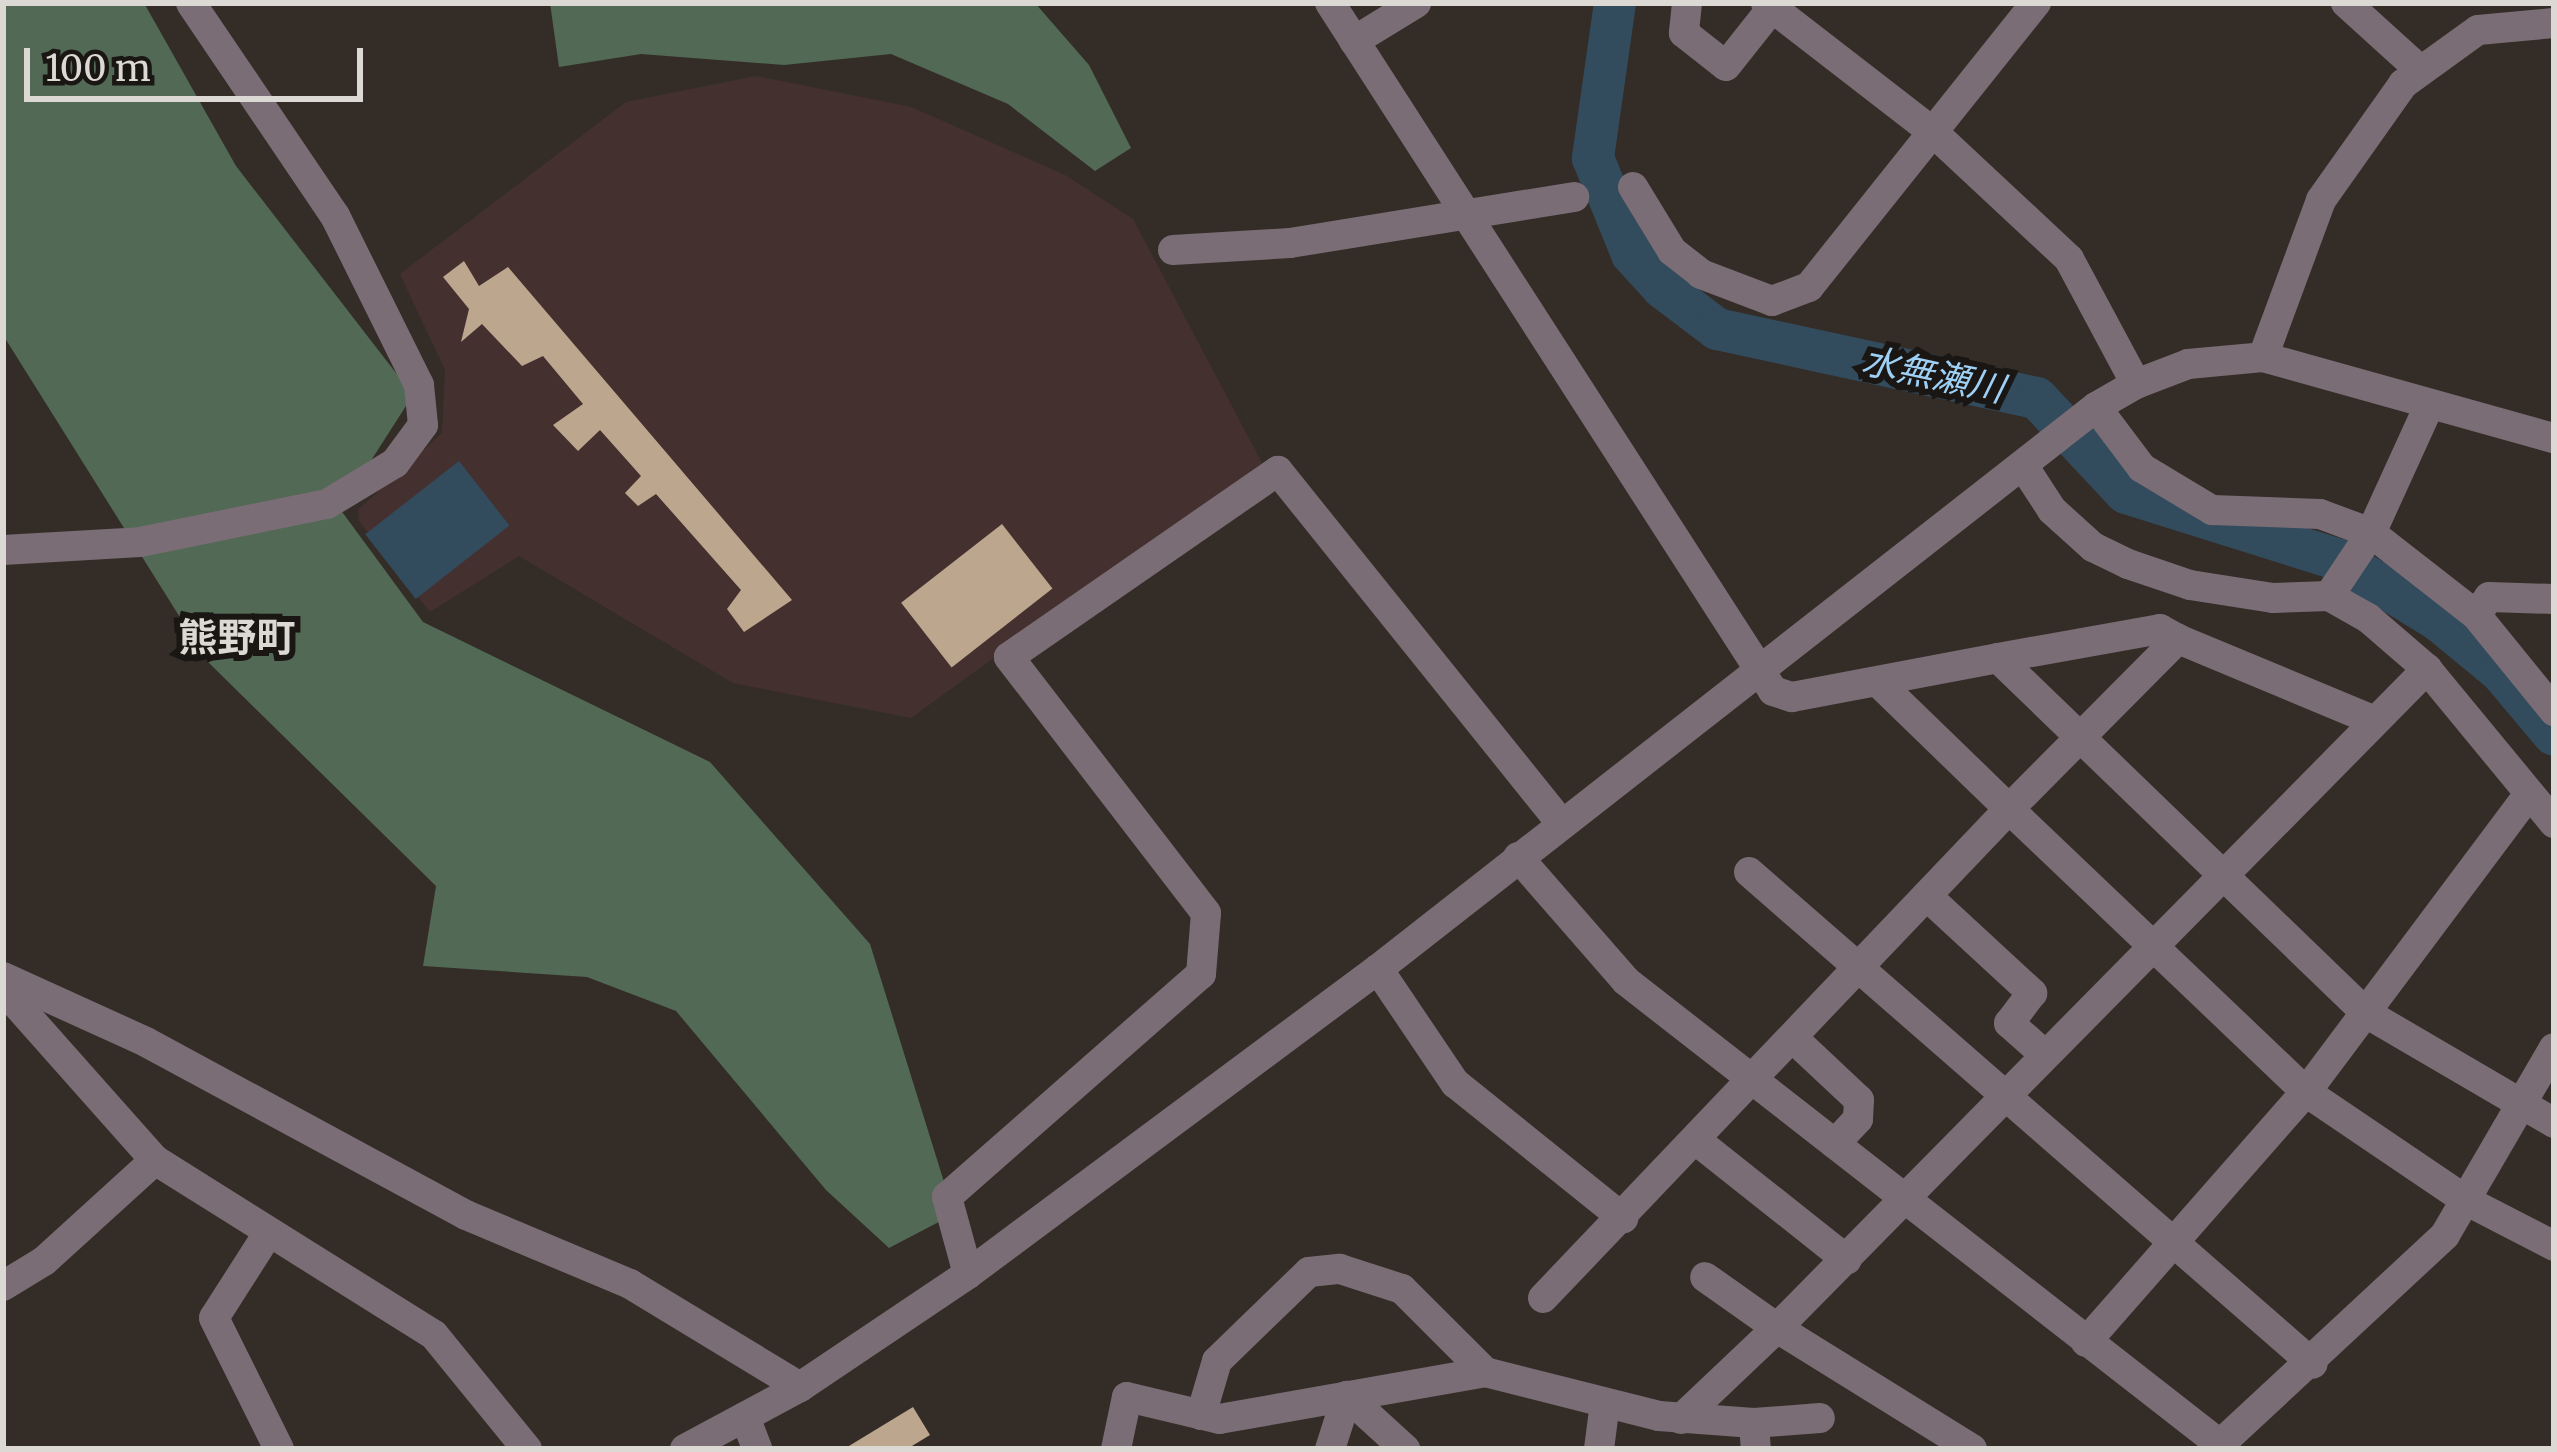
<!DOCTYPE html>
<meta charset="utf-8">
<style>
body{margin:0}
#map{position:relative;width:2557px;height:1452px;overflow:hidden;background:#342d27;font-family:Merriweather,"Noto Sans JP",serif}
div>[style]{position:absolute}
.education>*{inset:0;background:#453030}
.forest>*{inset:0;background:#516955}
.water>*{inset:0;background:#324b5d;transform-origin:0 0}
.river>*{height:42px;margin:-21px;padding:0 21px;transform-origin:21px;border-radius:21px;background:#324b5d}
.building>*{inset:0;background:#bda68e;transform-origin:0 0}
.minor>*{height:30px;margin:-15px;padding:0 15px;transform-origin:15px;border-radius:15px;background:#7a6d75}
span{translate:-50% -50%;white-space:nowrap;text-align:center;line-height:1.15;-webkit-text-stroke:12px #191613;paint-order:stroke}
.water-label{font-size:36px;color:#9ecff4;font-style:italic}
.quarter-label{font-size:39px;color:#dcd8d4;font-weight:700}
.frame{position:absolute;inset:0;border:6px solid #dcd8d4;pointer-events:none}
.scale{position:absolute;left:24px;top:48px;width:339px;height:54px;box-sizing:border-box;border:6px solid #dcd8d4;border-top:0;padding-left:15px;font-size:36px;line-height:42px;white-space:nowrap;color:#dcd8d4;-webkit-text-stroke:9px #191613;paint-order:stroke}
</style>
<div id="map">
<div class="education">
<i style="clip-path:polygon(756px 76px,911px 107px,1065px 175px,1133px 219px,1262px 463px,911px 718px,733px 683px,519px 556px,430px 612px,359px 521px,358px 510px,442px 433px,445px 370px,400px 274px,626px 102px)"></i>
</div>
<div class="forest">
<i style="clip-path:polygon(3px 3px,144px 3px,236px 166px,413px 395px,340px 509px,423px 622px,710px 762px,870px 944px,954px 1214px,889px 1248px,826px 1190px,676px 1011px,587px 977px,423px 966px,436px 886px,208px 662px,3px 335px)"></i>
<i style="clip-path:polygon(550px 3px,1035px 3px,1089px 65px,1131px 148px,1095px 171px,1008px 104px,891px 54px,784px 65px,641px 54px,559px 67px)"></i>
</div>
<div class="water">
<i style="left:459px;top:461px;width:82px;height:119px;rotate:52deg"></i>
</div>
<div class="river">
<i style="left:1615px;top:3px;width:157px;rotate:98.1deg"></i>
<i style="left:1593px;top:158px;width:104px;rotate:67.9deg"></i>
<i style="left:1632px;top:254px;width:46px;rotate:47.6deg"></i>
<i style="left:1663px;top:288px;width:68px;rotate:37.2deg"></i>
<i style="left:1717px;top:329px;width:327px;rotate:12.2deg"></i>
<i style="left:2037px;top:398px;width:130px;rotate:46.9deg"></i>
<i style="left:2126px;top:493px;width:224px;rotate:17.4deg"></i>
<i style="left:2340px;top:560px;width:115px;rotate:31.5deg"></i>
<i style="left:2438px;top:620px;width:82px;rotate:39.5deg"></i>
<i style="left:2501px;top:672px;width:82px;rotate:49.9deg"></i>
</div>
<div class="building">
<i style="clip-path:polygon(464px 261px,479px 286px,508px 267px,792px 600px,744px 632px,727px 609px,741px 590px,656px 494px,638px 506px,625px 493px,641px 476px,600px 430px,578px 451px,553px 425px,583px 404px,543px 356px,522px 366px,482px 324px,461px 342px,469px 309px,443px 277px)"></i>
<i style="left:1002px;top:524px;width:82px;height:128px;rotate:52deg"></i>
<i style="clip-path:polygon(913px 1407px,930px 1435px,907px 1449px,844px 1449px)"></i>
</div>
<div class="minor">
<i style="left:1330px;top:3px;width:818px;rotate:57.22deg"></i>
<i style="left:1773px;top:691px;width:20px;rotate:18deg"></i>
<i style="left:1792px;top:697px;width:210px;rotate:-10.7deg"></i>
<i style="left:1998px;top:658px;width:511px;rotate:43.97deg"></i>
<i style="left:2366px;top:1013px;width:218px;rotate:30.3deg"></i>
<i style="left:1687px;top:3px;width:30px;rotate:96deg"></i>
<i style="left:1684px;top:33px;width:53px;rotate:38.2deg"></i>
<i style="left:1726px;top:66px;width:74px;rotate:-51.6deg"></i>
<i style="left:1766px;top:3px;width:211px;rotate:37.7deg"></i>
<i style="left:1933px;top:132px;width:186px;rotate:43deg"></i>
<i style="left:2069px;top:259px;width:142px;rotate:61.8deg"></i>
<i style="left:2346px;top:3px;width:100px;rotate:42.2deg"></i>
<i style="left:1354px;top:41px;width:73px;rotate:-31.5deg"></i>
<i style="left:1633px;top:187px;width:75px;rotate:58.6deg"></i>
<i style="left:1672px;top:251px;width:37px;rotate:38deg"></i>
<i style="left:1701px;top:274px;width:76px;rotate:20.8deg"></i>
<i style="left:1772px;top:301px;width:40px;rotate:-21deg"></i>
<i style="left:1809px;top:287px;width:364px;rotate:-51.4deg"></i>
<i style="left:1173px;top:250px;width:117px;rotate:-3.4deg"></i>
<i style="left:1290px;top:243px;width:288px;rotate:-9.2deg"></i>
<i style="left:2263px;top:357px;width:167px;rotate:-69.7deg"></i>
<i style="left:2321px;top:200px;width:142px;rotate:-54.7deg"></i>
<i style="left:2403px;top:84px;width:92px;rotate:-35.8deg"></i>
<i style="left:2478px;top:30px;width:76px;rotate:-5.3deg"></i>
<i style="left:2096px;top:407px;width:76px;rotate:53deg"></i>
<i style="left:2142px;top:468px;width:82px;rotate:31deg"></i>
<i style="left:2212px;top:510px;width:108px;rotate:2.1deg"></i>
<i style="left:2320px;top:514px;width:54px;rotate:20.4deg"></i>
<i style="left:2371px;top:533px;width:133px;rotate:38deg"></i>
<i style="left:2476px;top:615px;width:124px;rotate:50.9deg"></i>
<i style="left:2024px;top:467px;width:51px;rotate:56.9deg"></i>
<i style="left:2052px;top:510px;width:55px;rotate:42.1deg"></i>
<i style="left:2093px;top:547px;width:39px;rotate:26deg"></i>
<i style="left:2128px;top:564px;width:65px;rotate:18.7deg"></i>
<i style="left:2190px;top:585px;width:84px;rotate:8.9deg"></i>
<i style="left:2273px;top:598px;width:56px;rotate:-2deg"></i>
<i style="left:2329px;top:596px;width:45px;rotate:29.4deg"></i>
<i style="left:2368px;top:618px;width:78px;rotate:40.8deg"></i>
<i style="left:2427px;top:669px;width:200px;rotate:50.5deg"></i>
<i style="left:3px;top:550px;width:137px;rotate:-3.3deg"></i>
<i style="left:140px;top:542px;width:191px;rotate:-11.5deg"></i>
<i style="left:327px;top:504px;width:79px;rotate:-31.1deg"></i>
<i style="left:395px;top:463px;width:47px;rotate:-53.6deg"></i>
<i style="left:423px;top:425px;width:40px;rotate:-95.7deg"></i>
<i style="left:419px;top:385px;width:189px;rotate:-116.4deg"></i>
<i style="left:335px;top:216px;width:257px;rotate:-124.1deg"></i>
<i style="left:2329px;top:596px;width:76px;rotate:-56.3deg"></i>
<i style="left:2371px;top:533px;width:140px;rotate:-65.5deg"></i>
<i style="left:2476px;top:615px;width:22px;rotate:-54deg"></i>
<i style="left:2489px;top:597px;width:65px;rotate:1.8deg"></i>
<i style="left:1998px;top:658px;width:165px;rotate:-10.1deg"></i>
<i style="left:2160px;top:629px;width:21px;rotate:29deg"></i>
<i style="left:1879px;top:683px;width:181px;rotate:44.1deg"></i>
<i style="left:2009px;top:809px;width:240px;rotate:-45.2deg"></i>
<i style="left:2178px;top:639px;width:213px;rotate:22.6deg"></i>
<i style="left:1518px;top:857px;width:164px;rotate:48.9deg"></i>
<i style="left:1626px;top:981px;width:761px;rotate:37.95deg"></i>
<i style="left:1749px;top:872px;width:748px;rotate:41.1deg"></i>
<i style="left:1928px;top:897px;width:142px;rotate:42.7deg"></i>
<i style="left:2032px;top:993px;width:38px;rotate:127deg"></i>
<i style="left:2009px;top:1023px;width:48px;rotate:41.6deg"></i>
<i style="left:1378px;top:969px;width:138px;rotate:56deg"></i>
<i style="left:1455px;top:1083px;width:216px;rotate:38.8deg"></i>
<i style="left:3px;top:977px;width:157px;rotate:24.4deg"></i>
<i style="left:146px;top:1042px;width:364px;rotate:28.4deg"></i>
<i style="left:466px;top:1215px;width:178px;rotate:22.8deg"></i>
<i style="left:630px;top:1284px;width:199px;rotate:31.2deg"></i>
<i style="left:3px;top:989px;width:229px;rotate:48.4deg"></i>
<i style="left:155px;top:1160px;width:329px;rotate:32.1deg"></i>
<i style="left:434px;top:1335px;width:147px;rotate:50.8deg"></i>
<i style="left:1794px;top:1039px;width:89px;rotate:43.2deg"></i>
<i style="left:1859px;top:1100px;width:19px;rotate:93deg"></i>
<i style="left:1858px;top:1119px;width:34px;rotate:133deg"></i>
<i style="left:1697px;top:1141px;width:191px;rotate:38.4deg"></i>
<i style="left:267px;top:1235px;width:98px;rotate:122.6deg"></i>
<i style="left:214px;top:1318px;width:146px;rotate:63.6deg"></i>
<i style="left:968px;top:1274px;width:80px;rotate:-105.3deg"></i>
<i style="left:947px;top:1197px;width:338px;rotate:-41.3deg"></i>
<i style="left:1201px;top:974px;width:61px;rotate:-85.3deg"></i>
<i style="left:1206px;top:913px;width:323px;rotate:-127.6deg"></i>
<i style="left:1009px;top:657px;width:327px;rotate:-34.7deg"></i>
<i style="left:1278px;top:471px;width:448px;rotate:51.2deg"></i>
<i style="left:3px;top:1286px;width:48px;rotate:-31.4deg"></i>
<i style="left:44px;top:1261px;width:150px;rotate:-42.3deg"></i>
<i style="left:1543px;top:1298px;width:675px;rotate:-46.38deg"></i>
<i style="left:2009px;top:809px;width:410px;rotate:43.6deg"></i>
<i style="left:2306px;top:1092px;width:371px;rotate:-53.2deg"></i>
<i style="left:2086px;top:1342px;width:333px;rotate:-48.7deg"></i>
<i style="left:2306px;top:1092px;width:194px;rotate:34.1deg"></i>
<i style="left:2467px;top:1201px;width:98px;rotate:27.3deg"></i>
<i style="left:1347px;top:1396px;width:79px;rotate:42.4deg"></i>
<i style="left:1201px;top:1415px;width:56px;rotate:-73.5deg"></i>
<i style="left:1217px;top:1361px;width:128px;rotate:-44.1deg"></i>
<i style="left:1309px;top:1272px;width:31px;rotate:-6deg"></i>
<i style="left:1340px;top:1269px;width:65px;rotate:17.9deg"></i>
<i style="left:1402px;top:1289px;width:117px;rotate:45deg"></i>
<i style="left:745px;top:1417px;width:34px;rotate:69deg"></i>
<i style="left:1681px;top:1419px;width:132px;rotate:-43.5deg"></i>
<i style="left:1777px;top:1328px;width:88px;rotate:-144.7deg"></i>
<i style="left:1754px;top:1423px;width:66px;rotate:-4.3deg"></i>
<i style="left:685px;top:1449px;width:131px;rotate:-28.3deg"></i>
<i style="left:800px;top:1387px;width:202px;rotate:-33.9deg"></i>
<i style="left:968px;top:1274px;width:511px;rotate:-36.65deg"></i>
<i style="left:1378px;top:969px;width:912px;rotate:-38.05deg"></i>
<i style="left:2096px;top:407px;width:46px;rotate:-29.9deg"></i>
<i style="left:2136px;top:384px;width:56px;rotate:-21deg"></i>
<i style="left:2188px;top:364px;width:75px;rotate:-5.3deg"></i>
<i style="left:2263px;top:357px;width:302px;rotate:15.6deg"></i>
<i style="left:1116px;top:1449px;width:53px;rotate:-78.1deg"></i>
<i style="left:1127px;top:1397px;width:95px;rotate:13.4deg"></i>
<i style="left:1219px;top:1419px;width:270px;rotate:-10deg"></i>
<i style="left:1485px;top:1372px;width:179px;rotate:14.2deg"></i>
<i style="left:1659px;top:1416px;width:95px;rotate:4.2deg"></i>
<i style="left:1754px;top:1423px;width:26px;rotate:86deg"></i>
<i style="left:1330px;top:1449px;width:56px;rotate:-72.2deg"></i>
<i style="left:1599px;top:1449px;width:46px;rotate:-82.6deg"></i>
<i style="left:1972px;top:1449px;width:229px;rotate:-148.2deg"></i>
<i style="left:1777px;top:1328px;width:926px;rotate:-45.39deg"></i>
<i style="left:2215px;top:1449px;width:314px;rotate:-42.9deg"></i>
<i style="left:2445px;top:1235px;width:216px;rotate:-59.8deg"></i>
</div>
<div class="water-label">
<span style="left:1933px;top:375px;rotate:12deg">水無瀬川</span>
</div>
<div class="quarter-label">
<span style="left:237px;top:638px">熊野町</span>
</div>
<div class="frame"></div>
<div class="scale">100 m</div>
</div>
